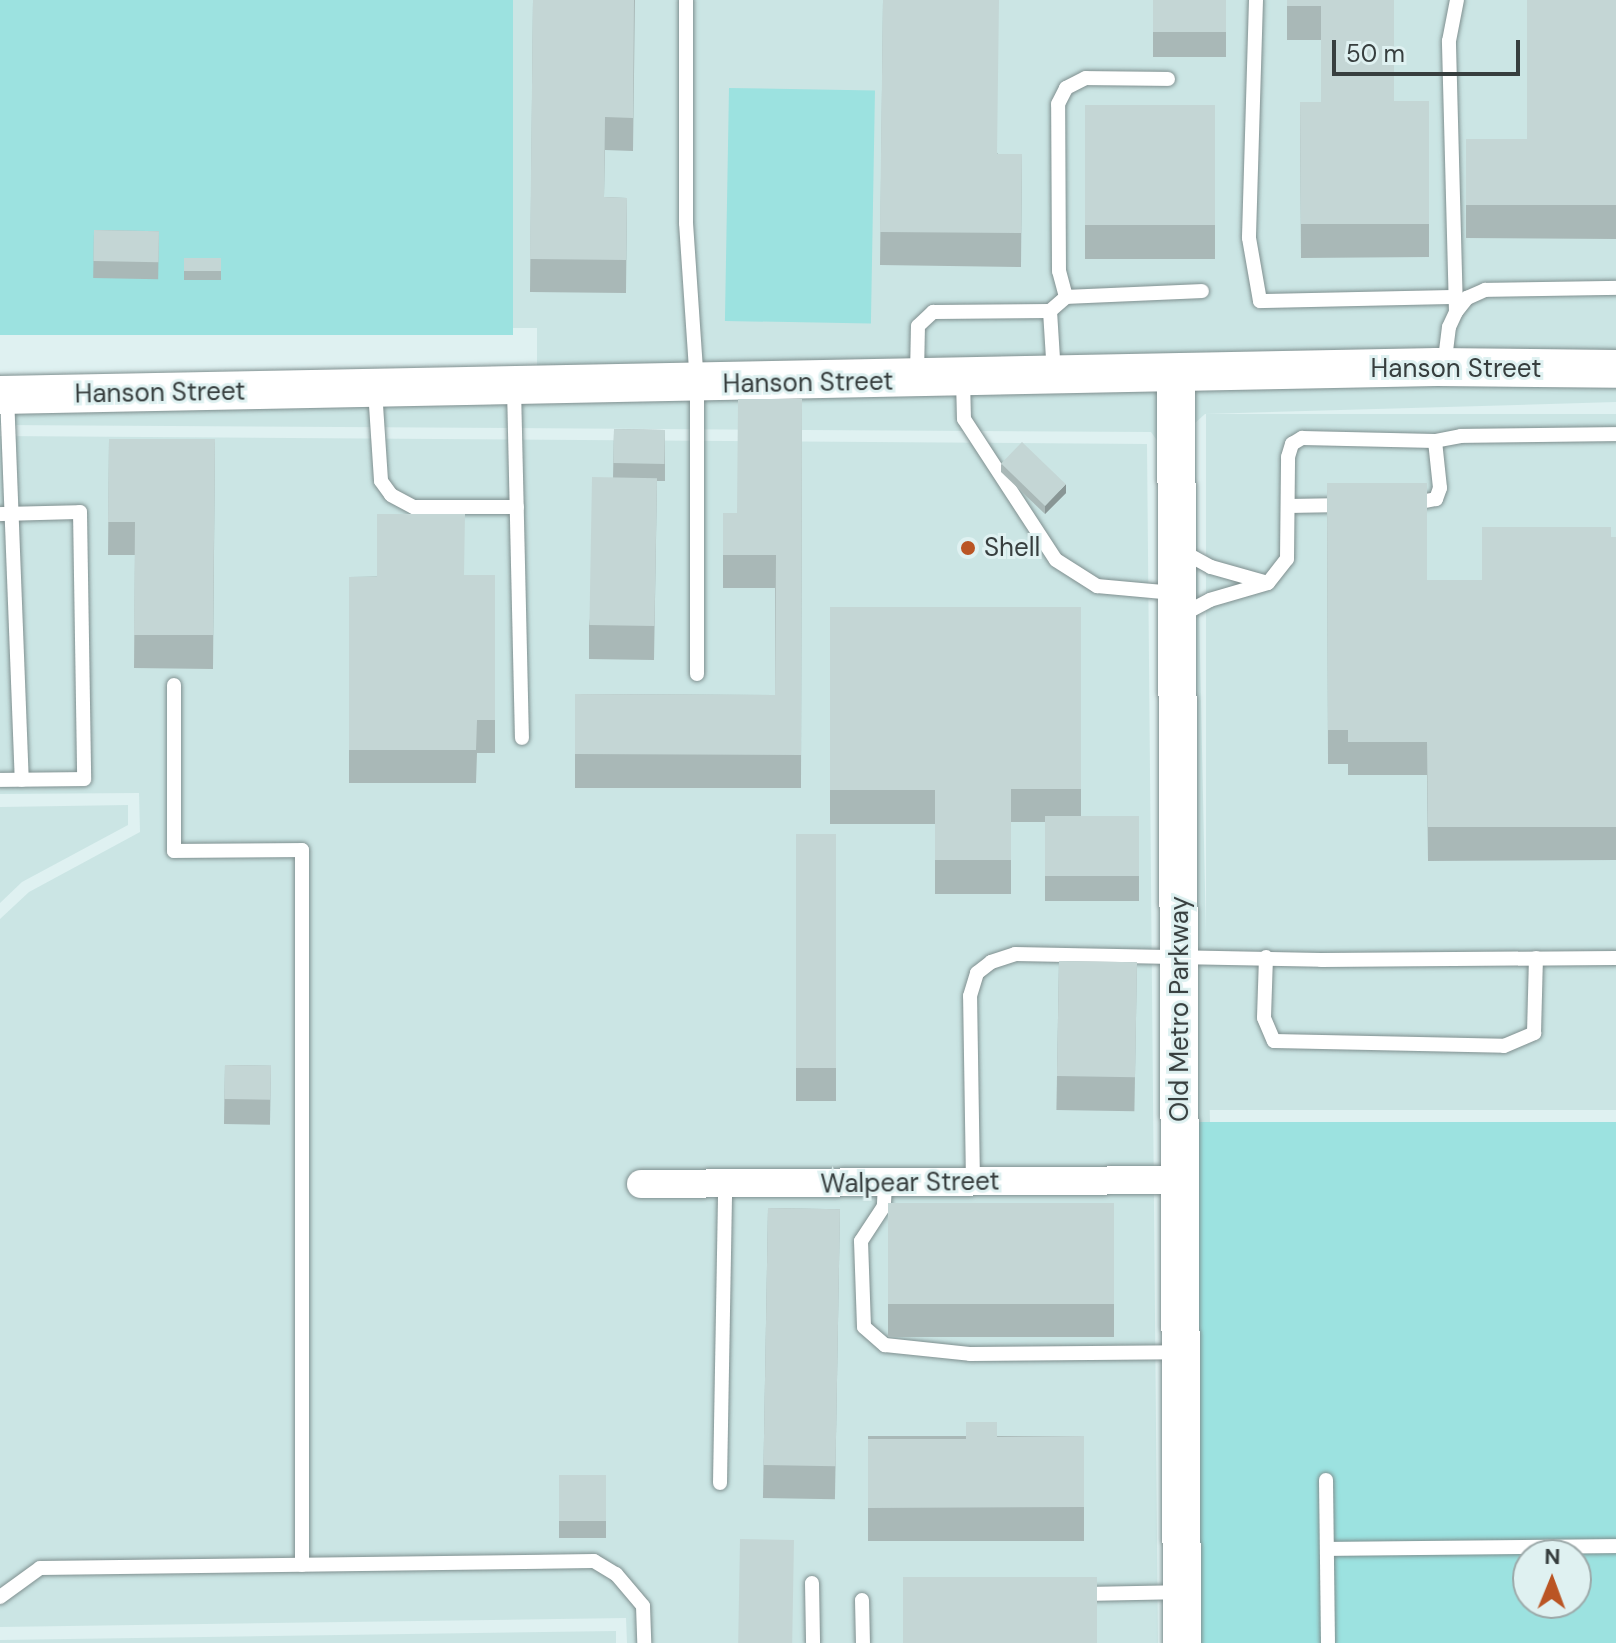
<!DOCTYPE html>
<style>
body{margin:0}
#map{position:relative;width:1616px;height:1643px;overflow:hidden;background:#dff1f1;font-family:"DM Sans",sans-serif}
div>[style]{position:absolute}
.built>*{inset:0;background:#cbe5e4;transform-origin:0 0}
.green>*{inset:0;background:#9ce2e0;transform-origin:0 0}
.roads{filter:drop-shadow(0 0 2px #7f8f8f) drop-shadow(0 0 2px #7f8f8f)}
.lane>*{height:14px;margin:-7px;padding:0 7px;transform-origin:7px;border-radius:7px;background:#fff}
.street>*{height:28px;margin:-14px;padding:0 14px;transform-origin:14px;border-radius:14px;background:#fff}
.secondary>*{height:38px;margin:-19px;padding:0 19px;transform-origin:19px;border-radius:19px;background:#fff}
.wall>*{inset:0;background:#a9b8b7;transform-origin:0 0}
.shaded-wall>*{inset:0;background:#899695}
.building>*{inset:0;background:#c4d6d5;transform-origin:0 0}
.dots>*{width:22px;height:22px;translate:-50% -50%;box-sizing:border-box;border:4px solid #dff1f1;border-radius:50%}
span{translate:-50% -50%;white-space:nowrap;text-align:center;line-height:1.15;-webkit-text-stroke:6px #dff1f1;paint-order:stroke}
.street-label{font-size:26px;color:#373e3e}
.poi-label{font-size:26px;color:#373e3e}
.left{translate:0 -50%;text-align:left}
.north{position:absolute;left:1512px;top:1539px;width:80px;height:80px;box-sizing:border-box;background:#dff1f1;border:2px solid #9ca9a9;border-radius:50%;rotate:1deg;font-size:22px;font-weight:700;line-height:32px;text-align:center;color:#373e3e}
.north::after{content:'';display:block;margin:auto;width:28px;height:36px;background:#ba5524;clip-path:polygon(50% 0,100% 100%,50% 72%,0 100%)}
.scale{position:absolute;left:1332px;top:40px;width:188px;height:36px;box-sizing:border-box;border:4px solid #373e3e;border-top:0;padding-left:10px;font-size:24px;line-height:28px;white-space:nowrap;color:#373e3e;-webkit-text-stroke:6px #dff1f1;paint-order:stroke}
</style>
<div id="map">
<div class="built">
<i style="clip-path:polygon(513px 0,1616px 0,1616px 355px,537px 373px,537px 328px,507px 328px)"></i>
<i style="clip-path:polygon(1616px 384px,1616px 402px,1205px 414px,1195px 423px,1210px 1122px,1193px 1122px,1190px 389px)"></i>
<i style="clip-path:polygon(1163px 390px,1159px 443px,1151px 432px,0 425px,0 410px)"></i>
<i style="left:1616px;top:414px;width:696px;height:410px;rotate:90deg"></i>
<i style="clip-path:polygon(0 436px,1147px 444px,1158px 1643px,627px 1643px,626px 1618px,0 1627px,0 919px,29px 892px,140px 832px,139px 793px,0 794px)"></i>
<i style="clip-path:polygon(128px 805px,128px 825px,22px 882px,0 903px,0 807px)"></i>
<i style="clip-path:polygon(616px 1631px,616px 1643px,0 1643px,0 1640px)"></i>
</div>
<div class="green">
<i style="left:0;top:0;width:513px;height:335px"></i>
<i style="left:729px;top:88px;width:146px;height:233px;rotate:1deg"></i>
<i style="clip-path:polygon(evenodd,1193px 1122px,1616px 1122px,1616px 1643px,1195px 1643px,1193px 1122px,1528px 1555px,1576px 1555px,1576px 1603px,1528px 1603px,1528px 1555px)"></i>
</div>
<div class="roads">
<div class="lane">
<i style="left:686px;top:0;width:223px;rotate:90deg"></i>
<i style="left:686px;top:223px;width:162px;rotate:86.1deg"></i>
<i style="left:697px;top:385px;width:289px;rotate:90deg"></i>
<i style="left:1256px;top:0;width:238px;rotate:91.7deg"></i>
<i style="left:1249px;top:238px;width:64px;rotate:80.1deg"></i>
<i style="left:1260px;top:301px;width:196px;rotate:-1.2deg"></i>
<i style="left:1066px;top:297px;width:27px;rotate:-105deg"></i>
<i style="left:1059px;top:271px;width:167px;rotate:-90.3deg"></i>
<i style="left:1058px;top:104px;width:18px;rotate:-63deg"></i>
<i style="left:1066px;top:88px;width:22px;rotate:-27deg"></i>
<i style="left:1086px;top:78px;width:82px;rotate:0.7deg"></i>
<i style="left:1050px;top:311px;width:64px;rotate:86.4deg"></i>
<i style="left:1456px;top:312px;width:271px;rotate:-91.5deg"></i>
<i style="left:1449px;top:41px;width:42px;rotate:-79deg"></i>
<i style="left:1444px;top:367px;width:40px;rotate:-82.9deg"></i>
<i style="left:1449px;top:327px;width:17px;rotate:-65deg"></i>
<i style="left:1456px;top:312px;width:18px;rotate:-52deg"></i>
<i style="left:1467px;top:298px;width:20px;rotate:-24deg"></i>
<i style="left:1485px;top:290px;width:131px;rotate:-0.9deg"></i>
<i style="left:917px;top:376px;width:50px;rotate:-88.9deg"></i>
<i style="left:918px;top:326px;width:21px;rotate:-43deg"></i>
<i style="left:933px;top:312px;width:117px;rotate:-0.5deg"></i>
<i style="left:1050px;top:311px;width:21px;rotate:-41deg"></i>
<i style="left:1066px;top:297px;width:136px;rotate:-2.5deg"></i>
<i style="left:963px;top:379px;width:40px;rotate:88.6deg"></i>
<i style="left:964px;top:419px;width:168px;rotate:56.9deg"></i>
<i style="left:1056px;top:560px;width:49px;rotate:32.4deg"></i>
<i style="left:1097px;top:586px;width:77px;rotate:5.2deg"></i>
<i style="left:514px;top:388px;width:350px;rotate:88.7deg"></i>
<i style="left:375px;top:390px;width:91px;rotate:86.2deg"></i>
<i style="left:381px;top:481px;width:17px;rotate:54deg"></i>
<i style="left:391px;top:495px;width:26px;rotate:28deg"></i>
<i style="left:414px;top:507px;width:103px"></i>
<i style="left:7px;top:395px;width:385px;rotate:87.8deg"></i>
<i style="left:1435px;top:441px;width:26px;rotate:-11deg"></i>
<i style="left:1461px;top:436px;width:155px;rotate:-0.7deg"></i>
<i style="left:1288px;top:506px;width:57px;rotate:-1deg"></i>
<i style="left:0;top:514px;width:80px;rotate:-1.4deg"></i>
<i style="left:80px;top:512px;width:267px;rotate:89.1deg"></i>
<i style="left:84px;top:779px;width:84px;rotate:179.3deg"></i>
<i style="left:1180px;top:550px;width:35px;rotate:29deg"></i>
<i style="left:1211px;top:567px;width:59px;rotate:15.7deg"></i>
<i style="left:1268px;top:583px;width:60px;rotate:163.7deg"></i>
<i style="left:1210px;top:600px;width:32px;rotate:152deg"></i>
<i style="left:1268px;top:583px;width:31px;rotate:-52deg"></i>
<i style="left:1287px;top:559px;width:102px;rotate:-89.4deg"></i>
<i style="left:1288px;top:457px;width:14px;rotate:-73deg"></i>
<i style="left:1292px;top:444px;width:12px;rotate:-31deg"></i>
<i style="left:1302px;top:438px;width:133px;rotate:1.3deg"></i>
<i style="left:1435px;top:441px;width:47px;rotate:83.9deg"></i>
<i style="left:1440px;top:488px;width:12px;rotate:110deg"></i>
<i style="left:1436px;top:499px;width:26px;rotate:169deg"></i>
<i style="left:174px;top:685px;width:166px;rotate:90deg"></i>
<i style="left:174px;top:851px;width:128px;rotate:-0.4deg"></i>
<i style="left:302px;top:850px;width:715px;rotate:90deg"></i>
<i style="left:1266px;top:957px;width:61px;rotate:91.9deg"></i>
<i style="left:1264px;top:1018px;width:25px;rotate:67deg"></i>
<i style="left:1274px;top:1041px;width:230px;rotate:1.2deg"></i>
<i style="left:1504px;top:1046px;width:33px;rotate:-23deg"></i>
<i style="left:1534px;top:1033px;width:75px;rotate:-88.5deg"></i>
<i style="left:973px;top:1183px;width:187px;rotate:-90.9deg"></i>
<i style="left:970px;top:996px;width:24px;rotate:-73deg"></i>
<i style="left:977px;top:973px;width:18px;rotate:-38deg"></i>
<i style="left:991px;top:962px;width:25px;rotate:-18deg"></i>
<i style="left:1015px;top:954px;width:306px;rotate:1.1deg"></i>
<i style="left:1321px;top:960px;width:295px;rotate:-0.4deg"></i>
<i style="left:885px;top:1184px;width:22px;rotate:93deg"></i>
<i style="left:884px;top:1206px;width:42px;rotate:123.3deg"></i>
<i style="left:861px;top:1241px;width:86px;rotate:88deg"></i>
<i style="left:864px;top:1327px;width:28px;rotate:41deg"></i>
<i style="left:885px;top:1345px;width:85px;rotate:6deg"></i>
<i style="left:970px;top:1354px;width:210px;rotate:-0.5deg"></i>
<i style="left:1326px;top:1480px;width:163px;rotate:89.3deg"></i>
<i style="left:720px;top:1483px;width:298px;rotate:-89deg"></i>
<i style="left:1327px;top:1549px;width:289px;rotate:-0.6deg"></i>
<i style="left:812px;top:1583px;width:60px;rotate:89deg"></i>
<i style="left:1079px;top:1594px;width:102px;rotate:-1.1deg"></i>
<i style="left:0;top:1597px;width:49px;rotate:-35.9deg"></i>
<i style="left:40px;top:1568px;width:554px;rotate:-0.72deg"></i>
<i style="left:594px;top:1561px;width:26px;rotate:31deg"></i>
<i style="left:616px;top:1574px;width:42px;rotate:49.8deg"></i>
<i style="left:643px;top:1606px;width:37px;rotate:88deg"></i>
<i style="left:862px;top:1600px;width:43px;rotate:88.7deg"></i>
</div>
<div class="street">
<i style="left:641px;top:1184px;width:539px;rotate:-0.43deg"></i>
</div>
<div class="secondary">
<i style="left:1176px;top:375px;width:1268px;rotate:89.73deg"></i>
<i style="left:0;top:395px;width:1437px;rotate:-1.12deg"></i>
<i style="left:1437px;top:367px;width:179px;rotate:0.6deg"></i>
</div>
</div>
<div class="wall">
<i style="clip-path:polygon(533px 0,635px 0,633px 151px,605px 150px,604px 197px,627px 198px,626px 293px,530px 292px)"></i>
<i style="clip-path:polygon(883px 0,998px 154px,1022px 154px,1021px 267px,880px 265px)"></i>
<i style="left:1153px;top:0;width:73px;height:57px"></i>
<i style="clip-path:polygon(1287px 0,1394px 0,1394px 101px,1429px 101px,1429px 257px,1301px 258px,1300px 102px,1321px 102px,1321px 40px,1287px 40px)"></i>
<i style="clip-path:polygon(1616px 0,1616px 239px,1466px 238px,1466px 139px,1527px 139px)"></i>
<i style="left:1085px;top:105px;width:130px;height:154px"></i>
<i style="left:94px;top:230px;width:65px;height:48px;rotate:1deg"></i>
<i style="left:184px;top:258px;width:37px;height:22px"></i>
<i style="clip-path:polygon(802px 399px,801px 788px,575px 788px,575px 694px,775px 695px,775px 588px,723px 588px,723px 513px,737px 513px)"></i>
<i style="clip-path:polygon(614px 429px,665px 430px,665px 481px,657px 481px,654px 660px,589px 659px,589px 625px,613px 478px)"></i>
<i style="clip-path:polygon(109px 439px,215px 439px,213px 669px,134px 668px,135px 555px,108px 555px)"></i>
<i style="clip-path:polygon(1001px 464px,1066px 493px,1045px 514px,1001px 472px)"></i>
<i style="clip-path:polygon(1327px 483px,1427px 580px,1482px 580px,1611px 537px,1616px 537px,1616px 860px,1428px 861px,1427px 775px,1348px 775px,1348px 764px,1328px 764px)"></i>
<i style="clip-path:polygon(465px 575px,495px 575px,495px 753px,477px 753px,476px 783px,349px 783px,349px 577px)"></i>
<i style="clip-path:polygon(830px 607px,1081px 607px,1081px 816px,1139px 816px,1139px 901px,1045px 901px,1045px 822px,1011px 822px,1011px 894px,935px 894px,935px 824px,830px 824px)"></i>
<i style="left:796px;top:834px;width:40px;height:267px"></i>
<i style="left:1059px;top:961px;width:78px;height:149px;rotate:1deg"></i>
<i style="left:225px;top:1065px;width:46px;height:59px;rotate:1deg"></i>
<i style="left:888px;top:1203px;width:226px;height:134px"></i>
<i style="left:768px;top:1208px;width:72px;height:290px;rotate:1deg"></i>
<i style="left:1084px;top:1436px;width:105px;height:216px;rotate:90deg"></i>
<i style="left:559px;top:1475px;width:47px;height:63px"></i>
</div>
<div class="shaded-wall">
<i style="clip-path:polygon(1066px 484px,1066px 493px,1045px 514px,1045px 506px)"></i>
</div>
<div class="building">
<i style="clip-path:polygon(533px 0,634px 0,633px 118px,605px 117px,604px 197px,627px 198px,626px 260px,530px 259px)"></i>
<i style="clip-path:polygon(883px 0,999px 0,997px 154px,1022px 154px,1021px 233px,880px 232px)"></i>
<i style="left:1153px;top:0;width:73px;height:32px"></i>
<i style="clip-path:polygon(1287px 0,1394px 0,1394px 101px,1429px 101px,1429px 224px,1301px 224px,1300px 102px,1321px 102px,1321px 6px,1287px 6px)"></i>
<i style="clip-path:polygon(1527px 0,1616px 0,1616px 205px,1466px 205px,1466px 139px,1527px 139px)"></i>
<i style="left:1085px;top:105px;width:130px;height:120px"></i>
<i style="left:94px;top:230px;width:65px;height:31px;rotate:1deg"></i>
<i style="left:184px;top:258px;width:37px;height:13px"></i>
<i style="clip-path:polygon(738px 399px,802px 399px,801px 755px,575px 754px,575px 694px,775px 695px,776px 555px,723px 555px,723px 513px,737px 513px)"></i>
<i style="left:614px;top:429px;width:51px;height:34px;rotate:1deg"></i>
<i style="clip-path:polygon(109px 439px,215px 439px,213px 635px,134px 635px,135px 522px,108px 522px)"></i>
<i style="left:1022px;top:442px;width:61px;height:30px;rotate:44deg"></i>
<i style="left:592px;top:477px;width:65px;height:148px;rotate:1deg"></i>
<i style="clip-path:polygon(1327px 483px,1427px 483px,1427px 580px,1482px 580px,1482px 527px,1611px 527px,1611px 537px,1616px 537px,1616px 827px,1428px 827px,1427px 742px,1348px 742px,1348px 730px,1328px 730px)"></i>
<i style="clip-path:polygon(377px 514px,465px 514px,464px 575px,495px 575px,495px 720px,477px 720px,476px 750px,349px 750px,349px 577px,377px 577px)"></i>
<i style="clip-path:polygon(830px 607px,1081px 607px,1081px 789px,1011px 789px,1011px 860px,935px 860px,935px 790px,830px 790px)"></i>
<i style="left:1045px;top:816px;width:94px;height:60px"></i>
<i style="left:796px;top:834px;width:40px;height:234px"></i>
<i style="left:1059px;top:961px;width:78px;height:115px;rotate:1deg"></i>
<i style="left:225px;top:1065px;width:46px;height:34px;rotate:1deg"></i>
<i style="left:888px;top:1203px;width:226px;height:101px"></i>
<i style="left:768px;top:1208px;width:72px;height:257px;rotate:1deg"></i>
<i style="clip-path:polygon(966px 1422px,997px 1422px,997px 1437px,1084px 1436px,1084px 1507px,868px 1508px,868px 1439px,966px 1439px)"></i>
<i style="left:559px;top:1475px;width:47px;height:46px"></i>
<i style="left:740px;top:1539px;width:54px;height:104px;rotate:1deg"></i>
<i style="left:1097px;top:1577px;width:66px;height:194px;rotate:90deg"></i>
</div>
<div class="dots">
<i style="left:968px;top:548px;background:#ba5524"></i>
</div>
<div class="street-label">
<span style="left:1456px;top:369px">Hanson Street</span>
<span style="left:808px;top:383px;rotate:-1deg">Hanson Street</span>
<span style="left:160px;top:393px;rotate:-1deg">Hanson Street</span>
<span style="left:1180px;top:1009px;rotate:-90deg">Old Metro Parkway</span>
<span style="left:910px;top:1183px;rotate:-1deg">Walpear Street</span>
</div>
<div class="poi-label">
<span class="left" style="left:984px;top:548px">Shell</span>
</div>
<div class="north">N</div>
<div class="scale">50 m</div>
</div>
